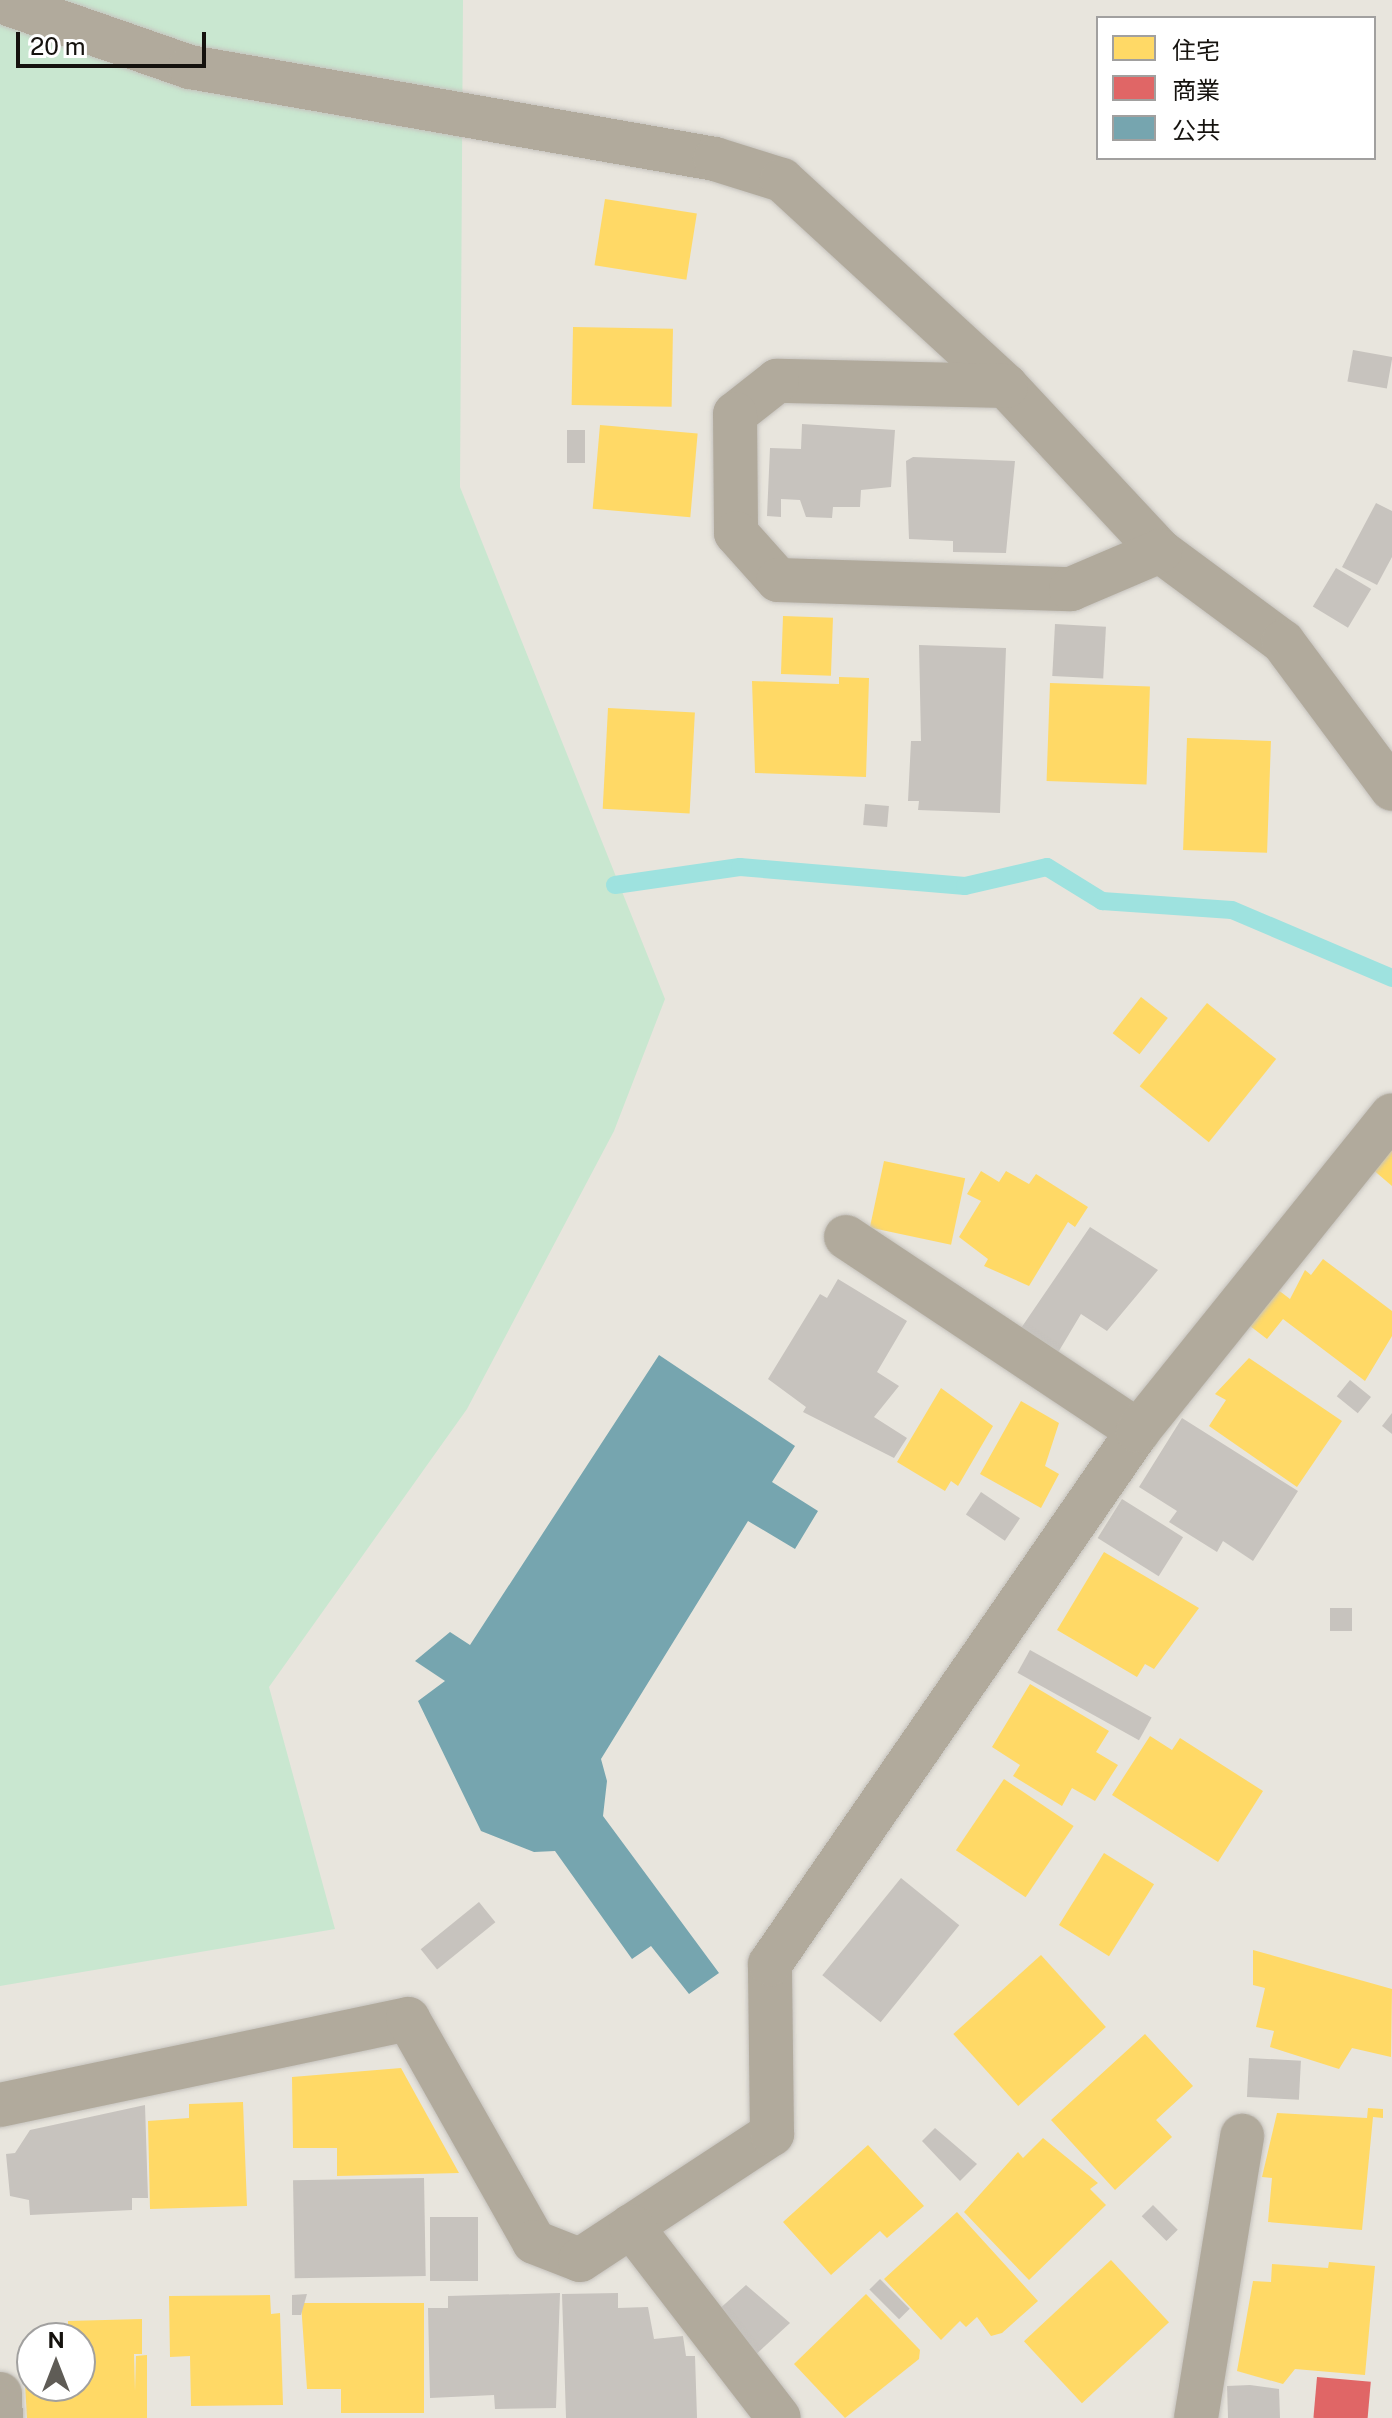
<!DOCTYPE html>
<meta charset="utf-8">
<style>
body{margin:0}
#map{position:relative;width:1392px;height:2418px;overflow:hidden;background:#e8e5dd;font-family:"Public Sans","Noto Sans JP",sans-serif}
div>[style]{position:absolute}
.green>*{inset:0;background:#c9e7d0}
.homes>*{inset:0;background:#ffd966;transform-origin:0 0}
.shops>*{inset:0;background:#e06666;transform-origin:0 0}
.public>*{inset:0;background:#76a5af}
.stream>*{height:18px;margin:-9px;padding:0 9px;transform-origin:9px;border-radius:9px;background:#9ee2df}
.building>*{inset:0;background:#c7c3be;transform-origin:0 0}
.roads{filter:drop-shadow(0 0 2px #c5c2bd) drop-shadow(0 0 2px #c5c2bd)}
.street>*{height:44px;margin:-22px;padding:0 22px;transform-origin:22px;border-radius:22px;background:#b1aa9c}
span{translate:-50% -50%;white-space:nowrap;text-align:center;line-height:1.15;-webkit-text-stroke:8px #fff;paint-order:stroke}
.legend{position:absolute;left:1096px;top:16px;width:280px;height:144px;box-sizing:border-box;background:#fff;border:2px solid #a1a09f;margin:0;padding:10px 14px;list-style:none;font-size:24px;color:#15120e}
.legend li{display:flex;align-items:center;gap:16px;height:40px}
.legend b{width:40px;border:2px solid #a1a09f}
.north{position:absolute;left:16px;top:2322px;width:80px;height:80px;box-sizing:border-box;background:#fff;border:2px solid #a1a09f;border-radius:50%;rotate:0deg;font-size:22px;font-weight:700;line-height:32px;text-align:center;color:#15120e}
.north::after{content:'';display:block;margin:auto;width:28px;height:36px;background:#5f5c56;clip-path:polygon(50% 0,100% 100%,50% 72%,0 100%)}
.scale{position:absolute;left:16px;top:32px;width:190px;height:36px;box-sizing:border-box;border:4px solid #15120e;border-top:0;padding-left:10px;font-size:24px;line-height:28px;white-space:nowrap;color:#15120e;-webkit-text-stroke:6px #fff;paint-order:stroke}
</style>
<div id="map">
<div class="green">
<i style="clip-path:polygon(0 0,463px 0,460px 487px,665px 999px,614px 1131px,467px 1409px,269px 1687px,335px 1929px,0 1986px)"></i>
</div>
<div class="homes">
<i style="left:605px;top:199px;width:93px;height:67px;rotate:9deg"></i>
<i style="left:573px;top:327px;width:100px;height:78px;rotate:1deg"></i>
<i style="left:600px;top:425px;width:98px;height:84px;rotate:5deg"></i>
<i style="left:783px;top:616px;width:50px;height:58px;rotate:2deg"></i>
<i style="clip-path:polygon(839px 677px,869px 678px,866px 777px,755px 773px,752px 681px,839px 684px)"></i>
<i style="left:1050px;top:683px;width:100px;height:98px;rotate:2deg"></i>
<i style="left:608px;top:708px;width:87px;height:101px;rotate:3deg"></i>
<i style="left:1187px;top:738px;width:84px;height:112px;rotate:2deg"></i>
<i style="left:1141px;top:997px;width:34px;height:46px;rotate:38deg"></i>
<i style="left:1207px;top:1003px;width:89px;height:107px;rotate:39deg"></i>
<i style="clip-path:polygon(1392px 1129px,1392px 1186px,1364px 1162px)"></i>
<i style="left:884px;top:1161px;width:83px;height:68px;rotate:12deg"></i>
<i style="clip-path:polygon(981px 1171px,999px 1182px,1006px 1171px,1029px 1184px,1036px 1174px,1088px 1207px,1075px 1227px,1068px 1222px,1029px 1286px,984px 1266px,988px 1259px,959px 1237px,981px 1201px,967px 1194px)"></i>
<i style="clip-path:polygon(1323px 1259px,1392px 1311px,1392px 1336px,1365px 1381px,1283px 1319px,1267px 1339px,1237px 1316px,1265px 1280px,1290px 1299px,1305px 1270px,1311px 1275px)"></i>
<i style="clip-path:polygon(1249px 1358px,1342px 1421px,1297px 1487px,1209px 1426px,1226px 1400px,1215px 1394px)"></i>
<i style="clip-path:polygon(941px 1388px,993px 1426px,958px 1486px,951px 1481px,945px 1491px,897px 1462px)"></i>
<i style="clip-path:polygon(1021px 1401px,1059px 1423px,1045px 1466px,1059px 1474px,1041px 1508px,980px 1474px)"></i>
<i style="clip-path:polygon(1104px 1552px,1199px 1608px,1154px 1669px,1145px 1664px,1137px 1677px,1057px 1630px)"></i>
<i style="clip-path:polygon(1030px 1684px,1109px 1731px,1096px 1752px,1118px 1765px,1095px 1801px,1072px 1788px,1062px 1806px,1013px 1776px,1020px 1765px,992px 1747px)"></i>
<i style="clip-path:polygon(1150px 1736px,1172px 1750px,1180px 1738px,1263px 1791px,1218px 1862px,1112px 1795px)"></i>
<i style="left:1004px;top:1779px;width:84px;height:86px;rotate:34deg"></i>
<i style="left:1104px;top:1853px;width:59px;height:85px;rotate:32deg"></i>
<i style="clip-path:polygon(1253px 1950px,1392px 1989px,1391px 2057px,1352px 2048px,1339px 2069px,1270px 2047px,1274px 2031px,1256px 2027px,1265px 1988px,1253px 1985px)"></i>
<i style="left:1041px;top:1955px;width:97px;height:118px;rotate:48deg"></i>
<i style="clip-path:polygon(1145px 2034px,1193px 2086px,1156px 2120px,1172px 2137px,1115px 2190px,1051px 2120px)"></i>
<i style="clip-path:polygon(401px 2068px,459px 2173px,337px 2176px,337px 2148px,293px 2148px,292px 2077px)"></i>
<i style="clip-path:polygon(243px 2102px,247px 2206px,150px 2209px,148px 2121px,189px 2118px,189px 2104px)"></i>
<i style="clip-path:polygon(1368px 2108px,1383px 2109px,1383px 2118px,1373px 2117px,1362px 2230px,1268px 2222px,1272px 2178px,1262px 2177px,1277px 2113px,1367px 2118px)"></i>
<i style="clip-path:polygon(1043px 2138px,1098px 2183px,1090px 2189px,1106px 2205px,1029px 2280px,964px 2212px,1018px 2152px,1023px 2158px)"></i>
<i style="clip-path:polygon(868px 2145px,924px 2206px,887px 2238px,880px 2231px,831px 2275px,783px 2222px)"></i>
<i style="clip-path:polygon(957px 2212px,1038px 2301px,1002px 2333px,991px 2336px,977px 2317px,966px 2327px,960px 2321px,941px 2340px,884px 2279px)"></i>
<i style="left:1111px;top:2260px;width:85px;height:119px;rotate:47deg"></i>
<i style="clip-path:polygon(1329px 2262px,1375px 2266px,1365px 2375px,1295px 2369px,1283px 2384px,1237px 2371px,1253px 2281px,1271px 2282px,1272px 2264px,1328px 2268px)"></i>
<i style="clip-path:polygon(866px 2294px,920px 2350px,919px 2359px,845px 2418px,794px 2364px)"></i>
<i style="clip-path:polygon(270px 2295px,271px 2314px,280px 2313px,283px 2405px,191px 2406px,190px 2356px,170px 2357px,169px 2296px)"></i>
<i style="clip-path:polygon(301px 2303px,424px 2303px,424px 2413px,341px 2413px,341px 2389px,307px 2389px)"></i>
<i style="clip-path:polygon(142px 2319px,142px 2354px,134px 2354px,135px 2391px,136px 2356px,147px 2355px,147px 2418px,27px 2418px,25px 2384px,80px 2386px,80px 2338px,42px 2333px,68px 2333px,68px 2321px)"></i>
</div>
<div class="shops">
<i style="left:1317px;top:2377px;width:54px;height:41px;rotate:5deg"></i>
</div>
<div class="public">
<i style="clip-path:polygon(659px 1355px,795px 1446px,772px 1482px,818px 1511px,795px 1549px,748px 1521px,601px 1759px,607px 1781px,603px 1816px,719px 1973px,689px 1994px,651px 1946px,632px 1959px,555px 1851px,534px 1852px,481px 1831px,418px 1701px,445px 1681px,415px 1661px,450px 1632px,470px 1645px)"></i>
</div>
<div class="stream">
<i style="left:615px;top:885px;width:126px;rotate:-8.2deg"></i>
<i style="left:740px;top:867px;width:226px;rotate:4.8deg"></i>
<i style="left:965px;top:886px;width:84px;rotate:-13deg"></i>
<i style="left:1047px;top:867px;width:65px;rotate:31.7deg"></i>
<i style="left:1102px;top:901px;width:130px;rotate:4deg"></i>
<i style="left:1232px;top:910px;width:174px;rotate:23deg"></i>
</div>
<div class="building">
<i style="left:1353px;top:350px;width:40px;height:32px;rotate:10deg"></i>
<i style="clip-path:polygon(802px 424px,895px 430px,891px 487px,861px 490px,860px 507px,833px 507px,832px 518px,806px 517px,800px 500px,781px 499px,781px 517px,767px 516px,770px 448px,801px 449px)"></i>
<i style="left:567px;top:430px;width:18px;height:33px"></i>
<i style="clip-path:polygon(913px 457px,1015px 461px,1006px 553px,953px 552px,953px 541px,909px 539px,906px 461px)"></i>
<i style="clip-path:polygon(1376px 503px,1392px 511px,1392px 557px,1377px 585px,1342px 567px)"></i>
<i style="left:1336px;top:568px;width:41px;height:45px;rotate:31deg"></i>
<i style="left:1055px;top:624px;width:51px;height:52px;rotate:3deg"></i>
<i style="clip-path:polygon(919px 645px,1006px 648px,1000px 813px,918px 810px,919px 801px,908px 801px,911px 741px,921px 741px)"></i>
<i style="left:865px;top:804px;width:24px;height:21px;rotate:5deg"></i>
<i style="clip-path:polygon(1090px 1227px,1158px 1270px,1107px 1331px,1081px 1314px,1053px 1361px,1015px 1337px)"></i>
<i style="clip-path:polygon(838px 1279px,907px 1321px,877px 1372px,899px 1386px,874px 1417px,907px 1438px,894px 1458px,803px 1412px,806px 1407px,768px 1379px,820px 1294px,827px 1298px)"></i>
<i style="left:1350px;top:1380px;width:27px;height:21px;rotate:39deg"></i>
<i style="clip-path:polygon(1392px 1413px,1392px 1434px,1382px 1426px)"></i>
<i style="clip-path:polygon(1182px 1418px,1298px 1491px,1253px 1561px,1223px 1541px,1217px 1552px,1169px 1522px,1177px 1511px,1139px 1487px)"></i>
<i style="left:981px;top:1492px;width:47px;height:27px;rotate:34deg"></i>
<i style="left:1122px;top:1499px;width:72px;height:46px;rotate:32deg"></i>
<i style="left:1330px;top:1608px;width:22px;height:23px"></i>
<i style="left:1030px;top:1650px;width:139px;height:26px;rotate:29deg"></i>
<i style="left:901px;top:1878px;width:75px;height:125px;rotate:39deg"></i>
<i style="left:479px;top:1902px;width:26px;height:75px;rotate:51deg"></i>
<i style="left:1249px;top:2058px;width:52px;height:39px;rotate:3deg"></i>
<i style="clip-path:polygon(145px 2105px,148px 2198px,132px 2198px,132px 2210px,30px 2215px,29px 2200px,10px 2196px,6px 2154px,15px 2153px,30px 2130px)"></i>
<i style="clip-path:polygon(935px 2128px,977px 2164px,960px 2181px,922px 2141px)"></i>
<i style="left:424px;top:2178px;width:98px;height:131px;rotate:89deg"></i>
<i style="left:1153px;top:2205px;width:35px;height:16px;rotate:45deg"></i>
<i style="left:430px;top:2217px;width:48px;height:64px"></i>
<i style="left:880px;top:2279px;width:42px;height:15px;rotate:45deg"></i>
<i style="clip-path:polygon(746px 2285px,790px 2323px,753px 2357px,716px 2312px)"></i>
<i style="clip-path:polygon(560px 2293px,556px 2408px,495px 2409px,494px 2395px,430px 2398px,428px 2308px,448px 2308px,448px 2296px)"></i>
<i style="clip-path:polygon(618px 2293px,618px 2308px,648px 2307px,654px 2339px,683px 2336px,686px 2356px,695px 2356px,697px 2418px,566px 2418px,562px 2294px)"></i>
<i style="clip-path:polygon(307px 2294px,301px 2315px,292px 2315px,292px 2295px)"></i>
<i style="clip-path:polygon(1250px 2385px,1279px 2389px,1280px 2418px,1228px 2418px,1227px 2386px)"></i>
</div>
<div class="roads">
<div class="street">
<i style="left:0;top:1px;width:201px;rotate:19.2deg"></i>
<i style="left:190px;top:67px;width:533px;rotate:9.94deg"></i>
<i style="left:715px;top:159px;width:70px;rotate:17.4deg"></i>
<i style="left:782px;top:180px;width:304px;rotate:42.6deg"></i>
<i style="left:1006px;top:386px;width:226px;rotate:47deg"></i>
<i style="left:1160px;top:551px;width:153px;rotate:36.5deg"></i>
<i style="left:1283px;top:642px;width:183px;rotate:53.4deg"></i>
<i style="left:1006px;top:386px;width:229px;rotate:-178.7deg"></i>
<i style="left:777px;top:381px;width:53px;rotate:141.8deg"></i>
<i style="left:735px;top:414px;width:119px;rotate:89.5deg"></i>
<i style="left:736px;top:533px;width:63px;rotate:48.2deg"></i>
<i style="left:778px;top:580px;width:293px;rotate:1.8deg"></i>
<i style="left:1071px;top:589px;width:97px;rotate:-23.1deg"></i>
<i style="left:846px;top:1237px;width:351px;rotate:33.6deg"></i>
<i style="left:0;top:2105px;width:417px;rotate:-11.9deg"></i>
<i style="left:408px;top:2019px;width:256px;rotate:60.5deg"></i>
<i style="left:534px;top:2242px;width:49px;rotate:21.4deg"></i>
<i style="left:580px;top:2260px;width:230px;rotate:-33.3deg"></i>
<i style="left:772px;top:2134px;width:170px;rotate:-90.7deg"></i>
<i style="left:770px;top:1964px;width:648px;rotate:-55.38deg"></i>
<i style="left:1138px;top:1431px;width:405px;rotate:-51.2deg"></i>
<i style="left:631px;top:2226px;width:242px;rotate:52.4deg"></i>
<i style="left:0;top:2394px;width:24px;rotate:88deg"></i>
<i style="left:1196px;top:2418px;width:286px;rotate:-80.7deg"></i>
</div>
</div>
<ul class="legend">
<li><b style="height:22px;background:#ffd966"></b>住宅</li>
<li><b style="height:22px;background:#e06666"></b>商業</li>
<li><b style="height:22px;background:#76a5af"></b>公共</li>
</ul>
<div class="north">N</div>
<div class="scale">20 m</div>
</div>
